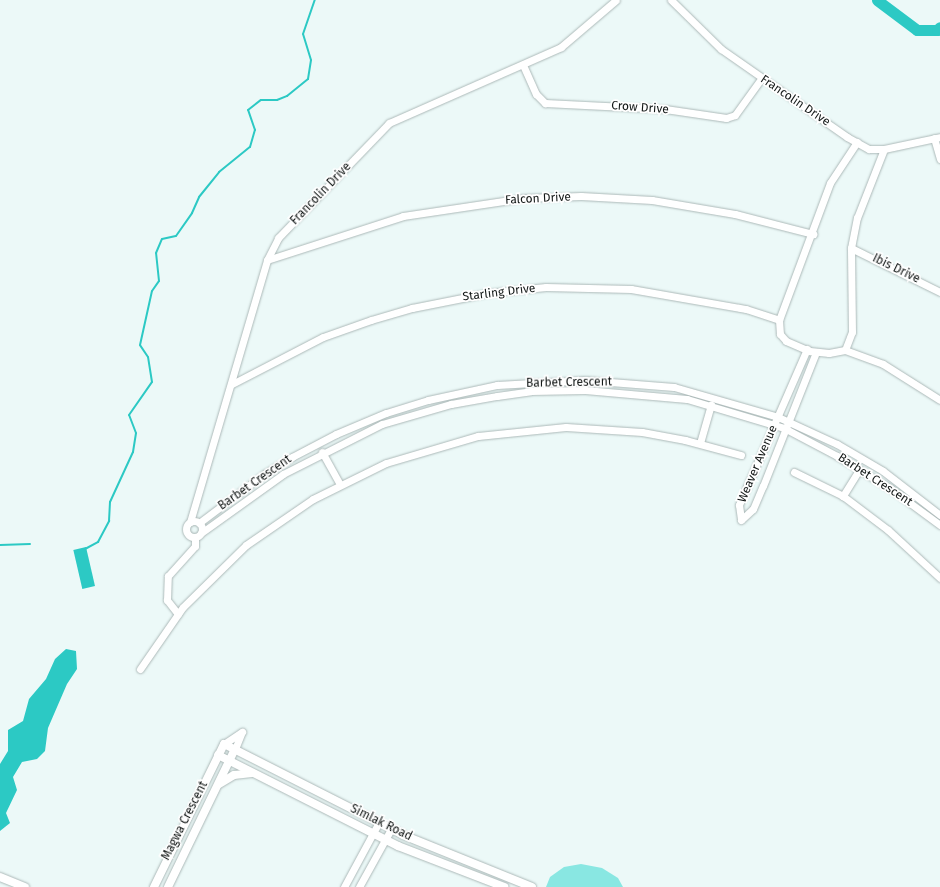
<!DOCTYPE html>
<style>
body{margin:0}
#map{position:relative;width:940px;height:887px;overflow:hidden;background:#ecf9f8;font-family:"Fira Sans",sans-serif}
div>[style]{position:absolute}
.green>*{inset:0;background:#89e7e2}
.water>*{inset:0;background:#2cc9c4;transform-origin:0 0}
.stream>*{height:2px;margin:-1px;padding:0 1px;transform-origin:1px;border-radius:1px;background:#2cc9c4}
.river>*{height:11px;margin:-5.5px;padding:0 5.5px;transform-origin:5.5px;border-radius:5.5px;background:#2cc9c4}
.roads{filter:drop-shadow(0 0 1px #acb9b8) drop-shadow(0 0 1px #acb9b8)}
.minor>*{height:7px;margin:-3.5px;padding:0 3.5px;transform-origin:3.5px;border-radius:3.5px;background:#fff}
.minor>.ring{margin:-3.5px;padding:0;box-sizing:content-box;background:none;border:7px solid #fff;border-radius:50%}
.tertiary>*{height:8px;margin:-4px;padding:0 4px;transform-origin:4px;border-radius:4px;background:#fff}
span{translate:-50% -50%;white-space:nowrap;text-align:center;line-height:1.15;-webkit-text-stroke:3.5px #fff;paint-order:stroke}
.street-label{font-size:12px;color:#121716}
</style>
<div id="map">
<div class="green">
<i style="clip-path:polygon(581px 864px,602px 868px,618px 878px,623px 887px,546px 887px,550px 877px,564px 867px)"></i>
</div>
<div class="water">
<i style="left:86px;top:547px;width:40px;height:13px;rotate:77deg"></i>
<i style="clip-path:polygon(66px 649px,76px 651px,77px 669px,67px 684px,48px 728px,45px 751px,37px 759px,22px 762px,13px 777px,17px 790px,6px 813px,10px 823px,0 831px,0 764px,8px 751px,8px 730px,23px 721px,29px 699px,46px 679px,55px 659px)"></i>
</div>
<div class="stream">
<i style="left:0;top:545px;width:30px;rotate:-2deg"></i>
<i style="left:85px;top:549px;width:15px;rotate:-28deg"></i>
<i style="left:98px;top:542px;width:24px;rotate:-62deg"></i>
<i style="left:109px;top:521px;width:19px;rotate:-87deg"></i>
<i style="left:110px;top:502px;width:55px;rotate:-65.3deg"></i>
<i style="left:133px;top:452px;width:19px;rotate:-81deg"></i>
<i style="left:136px;top:433px;width:19px;rotate:-111deg"></i>
<i style="left:129px;top:415px;width:40px;rotate:-55.1deg"></i>
<i style="left:152px;top:382px;width:25px;rotate:-99deg"></i>
<i style="left:148px;top:357px;width:14px;rotate:-124deg"></i>
<i style="left:140px;top:345px;width:55px;rotate:-77.5deg"></i>
<i style="left:152px;top:291px;width:12px;rotate:-55deg"></i>
<i style="left:159px;top:281px;width:28px;rotate:-96deg"></i>
<i style="left:156px;top:253px;width:15px;rotate:-67deg"></i>
<i style="left:162px;top:239px;width:14px;rotate:-12deg"></i>
<i style="left:176px;top:236px;width:28px;rotate:-55deg"></i>
<i style="left:192px;top:213px;width:17px;rotate:-66deg"></i>
<i style="left:199px;top:197px;width:32px;rotate:-51deg"></i>
<i style="left:219px;top:172px;width:40px;rotate:-39deg"></i>
<i style="left:250px;top:147px;width:18px;rotate:-74deg"></i>
<i style="left:255px;top:130px;width:21px;rotate:-109deg"></i>
<i style="left:248px;top:110px;width:16px;rotate:-38deg"></i>
<i style="left:261px;top:100px;width:16px"></i>
<i style="left:277px;top:100px;width:11px;rotate:-22deg"></i>
<i style="left:287px;top:96px;width:27px;rotate:-39deg"></i>
<i style="left:308px;top:79px;width:19px;rotate:-81deg"></i>
<i style="left:311px;top:60px;width:27px;rotate:-107deg"></i>
<i style="left:303px;top:34px;width:36px;rotate:-71deg"></i>
</div>
<div class="river">
<i style="left:877px;top:0;width:50px;rotate:36.9deg"></i>
<i style="left:917px;top:30px;width:20px"></i>
<i style="left:937px;top:30px;width:4px;rotate:-45deg"></i>
</div>
<div class="roads">
<div class="minor">
<i style="left:671px;top:0;width:70px;rotate:44.4deg"></i>
<i style="left:721px;top:49px;width:154px;rotate:34.9deg"></i>
<i style="left:847px;top:137px;width:25px;rotate:29deg"></i>
<i style="left:869px;top:149px;width:15px"></i>
<i style="left:884px;top:149px;width:57px;rotate:-12.1deg"></i>
<i style="left:523px;top:65px;width:32px;rotate:66deg"></i>
<i style="left:536px;top:94px;width:13px;rotate:45deg"></i>
<i style="left:545px;top:103px;width:120px;rotate:2.9deg"></i>
<i style="left:665px;top:109px;width:62px;rotate:8.4deg"></i>
<i style="left:726px;top:118px;width:9px;rotate:-18deg"></i>
<i style="left:735px;top:115px;width:44px;rotate:-54.2deg"></i>
<i style="left:934px;top:138px;width:22px;rotate:74deg"></i>
<i style="left:857px;top:142px;width:49px;rotate:123.4deg"></i>
<i style="left:830px;top:183px;width:146px;rotate:110.4deg"></i>
<i style="left:779px;top:320px;width:14px;rotate:86deg"></i>
<i style="left:780px;top:334px;width:9px;rotate:49deg"></i>
<i style="left:786px;top:341px;width:26px;rotate:23deg"></i>
<i style="left:810px;top:351px;width:19px;rotate:6deg"></i>
<i style="left:829px;top:353px;width:16px;rotate:-11deg"></i>
<i style="left:845px;top:350px;width:19px;rotate:-69deg"></i>
<i style="left:852px;top:332px;width:84px;rotate:-90.7deg"></i>
<i style="left:851px;top:248px;width:31px;rotate:-79deg"></i>
<i style="left:857px;top:218px;width:74px;rotate:-68.6deg"></i>
<i style="left:851px;top:248px;width:99px;rotate:26.3deg"></i>
<i style="left:267px;top:260px;width:143px;rotate:-17.9deg"></i>
<i style="left:403px;top:216px;width:122px;rotate:-8.5deg"></i>
<i style="left:524px;top:198px;width:57px;rotate:-2deg"></i>
<i style="left:581px;top:196px;width:71px;rotate:3.2deg"></i>
<i style="left:652px;top:200px;width:84px;rotate:9.6deg"></i>
<i style="left:735px;top:214px;width:81px;rotate:14.4deg"></i>
<i style="left:807px;top:349px;width:170px;rotate:113.6deg"></i>
<i style="left:739px;top:505px;width:15px;rotate:82deg"></i>
<i style="left:741px;top:520px;width:16px;rotate:-43deg"></i>
<i style="left:753px;top:509px;width:25px;rotate:-67deg"></i>
<i style="left:763px;top:486px;width:144px;rotate:-68.4deg"></i>
<i style="left:845px;top:350px;width:40px;rotate:20.2deg"></i>
<i style="left:883px;top:364px;width:67px;rotate:32.3deg"></i>
<i style="left:232px;top:384px;width:102px;rotate:-27.3deg"></i>
<i style="left:323px;top:337px;width:51px;rotate:-19.5deg"></i>
<i style="left:371px;top:320px;width:43px;rotate:-16.3deg"></i>
<i style="left:412px;top:308px;width:77px;rotate:-11.2deg"></i>
<i style="left:488px;top:293px;width:58px;rotate:-5.9deg"></i>
<i style="left:546px;top:287px;width:85px;rotate:1.3deg"></i>
<i style="left:631px;top:289px;width:117px;rotate:9.9deg"></i>
<i style="left:746px;top:309px;width:35px;rotate:18deg"></i>
<i style="left:700px;top:443px;width:40px;rotate:-74deg"></i>
<i style="left:322px;top:452px;width:37px;rotate:61deg"></i>
<i style="left:859px;top:470px;width:31px;rotate:122deg"></i>
<i style="left:843px;top:496px;width:56px;rotate:37.1deg"></i>
<i style="left:888px;top:530px;width:71px;rotate:42.7deg"></i>
<i style="left:794px;top:472px;width:55px;rotate:26.1deg"></i>
<i class="ring" style="left:186px;top:521px;width:9px;height:9px"></i>
<i style="left:190px;top:522px;width:273px;rotate:-73.6deg"></i>
<i style="left:267px;top:260px;width:25px;rotate:-63deg"></i>
<i style="left:278px;top:238px;width:160px;rotate:-46deg"></i>
<i style="left:389px;top:123px;width:188px;rotate:-23.8deg"></i>
<i style="left:561px;top:47px;width:72px;rotate:-40.5deg"></i>
<i style="left:199px;top:523px;width:81px;rotate:-37deg"></i>
<i style="left:264px;top:474px;width:33px;rotate:-31deg"></i>
<i style="left:292px;top:457px;width:50px;rotate:-27.6deg"></i>
<i style="left:336px;top:434px;width:54px;rotate:-22.8deg"></i>
<i style="left:386px;top:413px;width:44px;rotate:-17.2deg"></i>
<i style="left:428px;top:400px;width:71px;rotate:-12.3deg"></i>
<i style="left:497px;top:385px;width:88px;rotate:-3.3deg"></i>
<i style="left:585px;top:380px;width:89px;rotate:4.5deg"></i>
<i style="left:674px;top:387px;width:108px;rotate:16.1deg"></i>
<i style="left:778px;top:417px;width:65px;rotate:24.6deg"></i>
<i style="left:837px;top:444px;width:53px;rotate:30.4deg"></i>
<i style="left:883px;top:471px;width:72px;rotate:37.7deg"></i>
<i style="left:201px;top:533px;width:101px;rotate:-35.7deg"></i>
<i style="left:283px;top:474px;width:111px;rotate:-26.8deg"></i>
<i style="left:382px;top:424px;width:72px;rotate:-16.2deg"></i>
<i style="left:451px;top:404px;width:47px;rotate:-9.9deg"></i>
<i style="left:497px;top:396px;width:34px;rotate:-8deg"></i>
<i style="left:531px;top:391px;width:54px;rotate:-1.1deg"></i>
<i style="left:585px;top:390px;width:102px;rotate:5deg"></i>
<i style="left:687px;top:399px;width:101px;rotate:16.6deg"></i>
<i style="left:784px;top:428px;width:60px;rotate:27.8deg"></i>
<i style="left:837px;top:456px;width:63px;rotate:31.4deg"></i>
<i style="left:891px;top:489px;width:61px;rotate:36.3deg"></i>
<i style="left:178px;top:614px;width:18px;rotate:-128deg"></i>
<i style="left:167px;top:600px;width:24px;rotate:-88deg"></i>
<i style="left:168px;top:576px;width:40px;rotate:-48deg"></i>
<i style="left:195px;top:546px;width:9px;rotate:-90deg"></i>
<i style="left:140px;top:669px;width:75px;rotate:-55.3deg"></i>
<i style="left:183px;top:607px;width:88px;rotate:-44.5deg"></i>
<i style="left:246px;top:545px;width:81px;rotate:-34.5deg"></i>
<i style="left:313px;top:499px;width:81px;rotate:-26.3deg"></i>
<i style="left:386px;top:463px;width:96px;rotate:-16.4deg"></i>
<i style="left:478px;top:436px;width:88px;rotate:-5.8deg"></i>
<i style="left:566px;top:427px;width:76px;rotate:3.8deg"></i>
<i style="left:642px;top:432px;width:44px;rotate:10.5deg"></i>
<i style="left:685px;top:440px;width:58px;rotate:15deg"></i>
<i style="left:224px;top:744px;width:22px;rotate:-34deg"></i>
<i style="left:235px;top:749px;width:18px;rotate:-68deg"></i>
<i style="left:344px;top:887px;width:74px;rotate:-61.7deg"></i>
<i style="left:359px;top:887px;width:66px;rotate:-61.1deg"></i>
</div>
<div class="tertiary">
<i style="left:218px;top:755px;width:202px;rotate:26.8deg"></i>
<i style="left:398px;top:846px;width:114px;rotate:21.1deg"></i>
<i style="left:219px;top:784px;width:17px;rotate:-31deg"></i>
<i style="left:234px;top:775px;width:18px;rotate:-6deg"></i>
<i style="left:0;top:877px;width:27px;rotate:22deg"></i>
<i style="left:154px;top:887px;width:159px;rotate:-63.9deg"></i>
<i style="left:224px;top:744px;width:201px;rotate:26.9deg"></i>
<i style="left:403px;top:835px;width:139px;rotate:22deg"></i>
<i style="left:168px;top:887px;width:153px;rotate:-64.1deg"></i>
</div>
</div>
<div class="street-label">
<span style="left:795px;top:101px;rotate:34deg">Francolin Drive</span>
<span style="left:640px;top:108px;rotate:4deg">Crow Drive</span>
<span style="left:321px;top:194px;rotate:-46deg">Francolin Drive</span>
<span style="left:538px;top:199px;rotate:-3deg">Falcon Drive</span>
<span style="left:896px;top:269px;rotate:26deg">Ibis Drive</span>
<span style="left:499px;top:293px;rotate:-7deg">Starling Drive</span>
<span style="left:569px;top:383px;rotate:-1deg">Barbet Crescent</span>
<span style="left:758px;top:464px;rotate:-67deg">Weaver Avenue</span>
<span style="left:875px;top:480px;rotate:33deg">Barbet Crescent</span>
<span style="left:255px;top:483px;rotate:-35deg">Barbet Crescent</span>
<span style="left:185px;top:821px;rotate:-63deg">Magwa Crescent</span>
<span style="left:381px;top:823px;rotate:26deg">Simlak Road</span>
</div>
</div>
